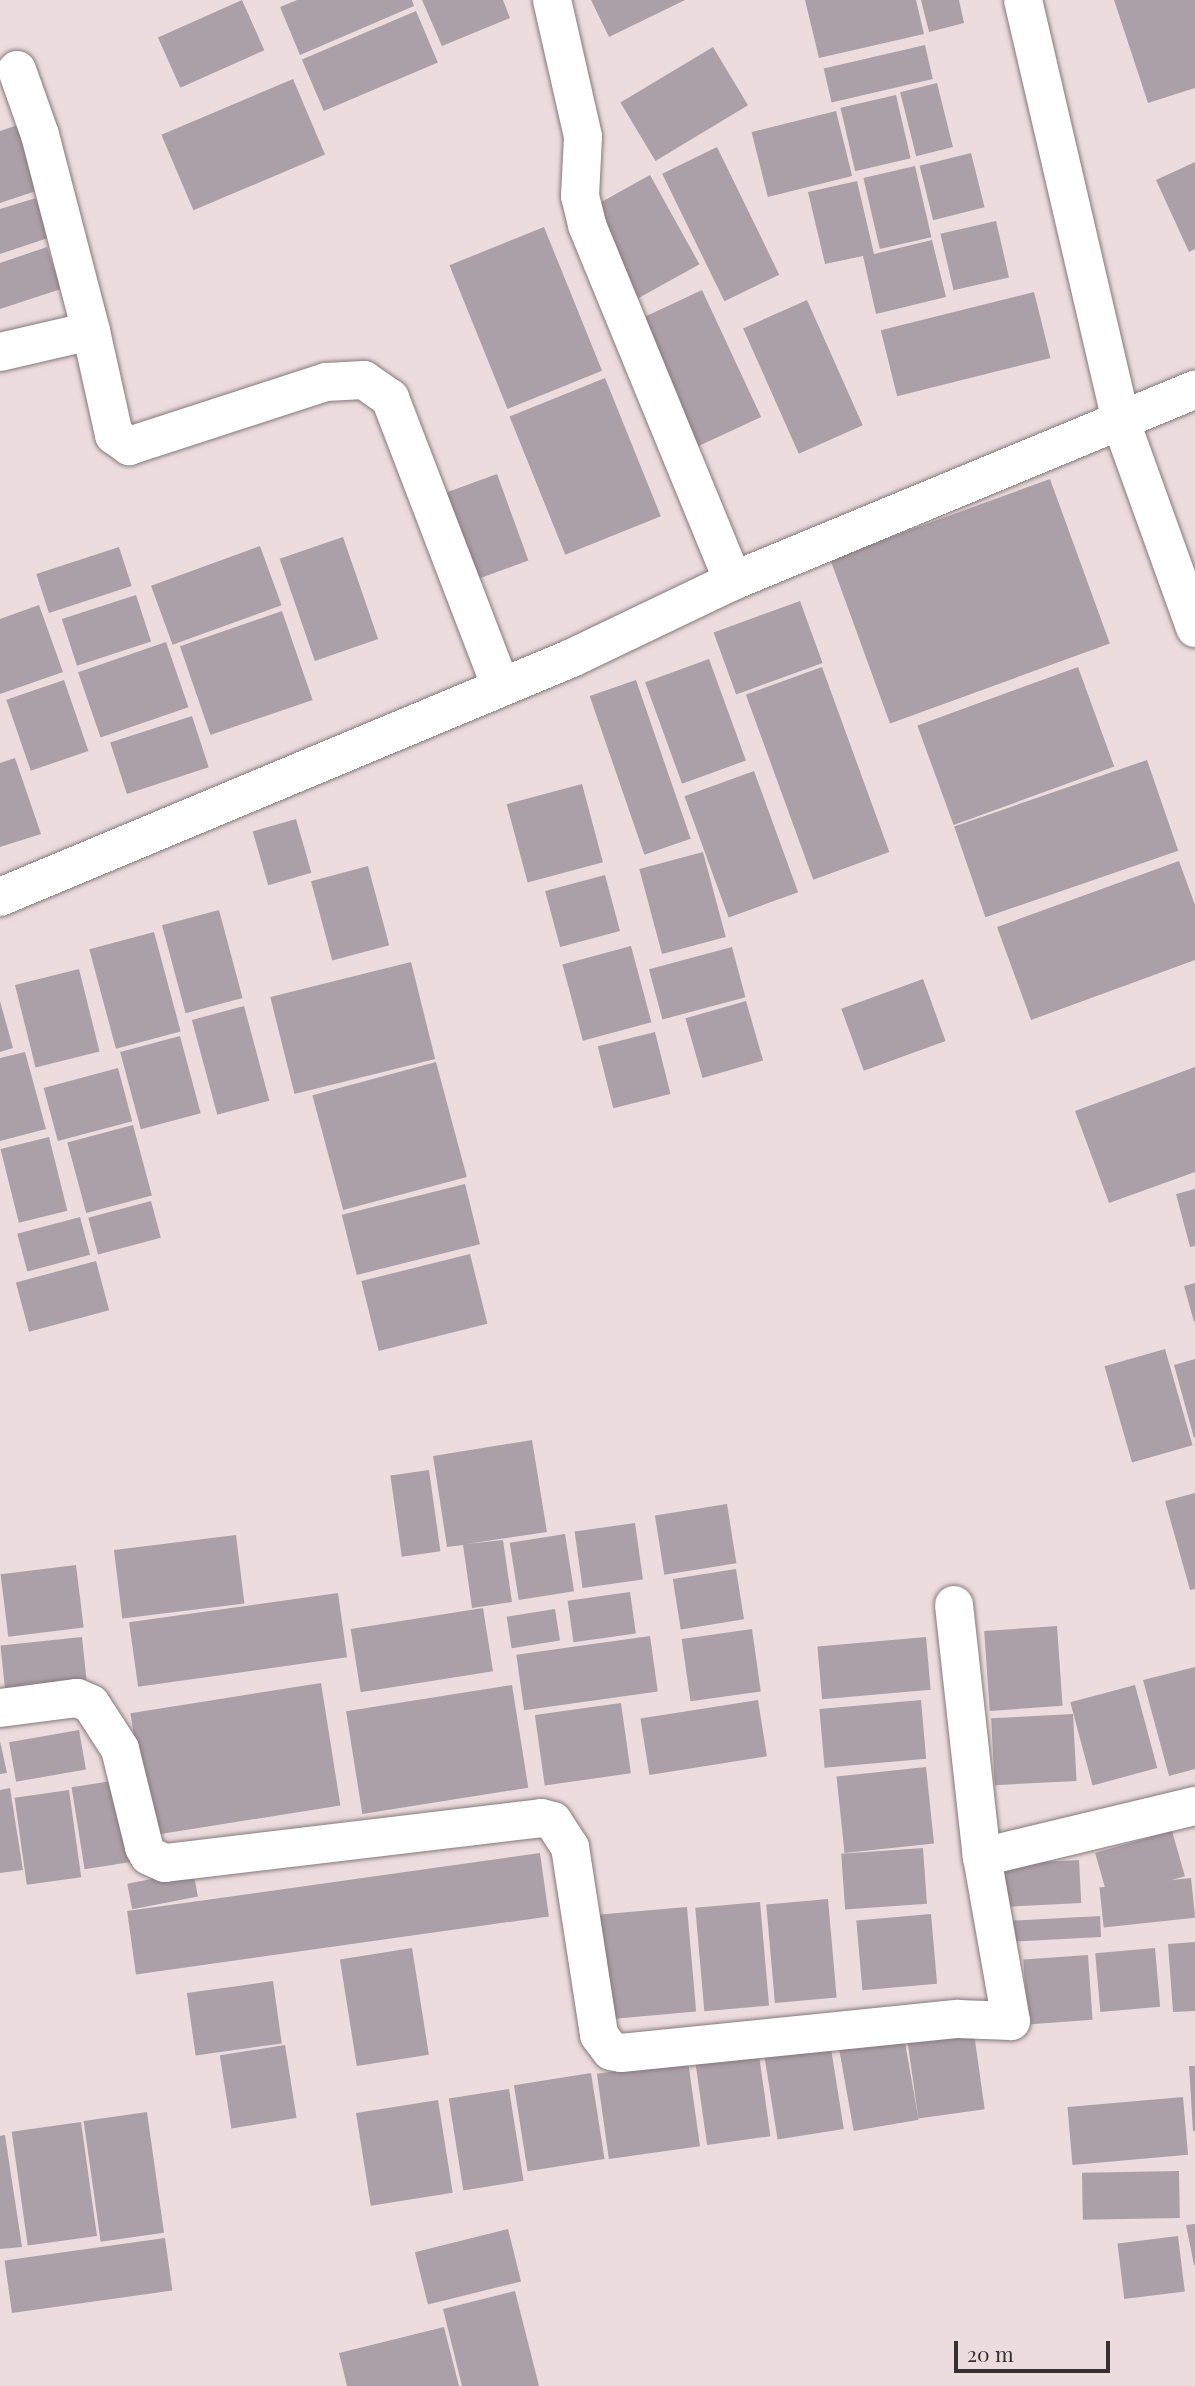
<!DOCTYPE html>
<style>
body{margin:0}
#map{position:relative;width:1195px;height:2386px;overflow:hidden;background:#ecdcde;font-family:"Playfair Display",serif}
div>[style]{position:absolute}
.building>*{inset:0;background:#aca0a8;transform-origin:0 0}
.roads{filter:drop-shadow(0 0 2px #86787a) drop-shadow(0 0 2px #86787a)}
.minor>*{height:38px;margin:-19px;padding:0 19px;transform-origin:19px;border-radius:19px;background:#fff}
span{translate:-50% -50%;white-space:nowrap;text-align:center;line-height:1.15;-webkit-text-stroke:5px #ecdcde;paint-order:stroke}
.scale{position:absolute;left:954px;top:2341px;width:156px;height:32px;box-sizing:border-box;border:4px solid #363031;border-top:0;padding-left:9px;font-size:21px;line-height:24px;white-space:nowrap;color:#363031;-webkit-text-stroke:5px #ecdcde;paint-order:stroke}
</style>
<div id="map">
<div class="building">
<i style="left:242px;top:0;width:55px;height:92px;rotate:66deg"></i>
<i style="clip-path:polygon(297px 0,412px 0,414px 6px,300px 55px,280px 7px)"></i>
<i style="clip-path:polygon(422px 0,503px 0,510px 18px,442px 46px)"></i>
<i style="clip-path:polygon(591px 0,685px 0,609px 37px)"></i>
<i style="clip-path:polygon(805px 0,916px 0,924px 34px,819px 58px)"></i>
<i style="clip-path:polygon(921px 0,959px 0,964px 23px,929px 32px)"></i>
<i style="clip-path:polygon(1114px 0,1195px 0,1195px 88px,1148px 103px)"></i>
<i style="left:416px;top:11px;width:56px;height:124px;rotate:67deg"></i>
<i style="left:925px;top:45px;width:35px;height:104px;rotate:77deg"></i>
<i style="left:713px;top:47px;width:68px;height:108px;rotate:59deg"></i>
<i style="left:293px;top:79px;width:82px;height:143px;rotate:67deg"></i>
<i style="left:937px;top:83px;width:66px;height:38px;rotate:76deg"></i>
<i style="left:896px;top:95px;width:65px;height:57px;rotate:77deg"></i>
<i style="left:836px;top:111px;width:67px;height:87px;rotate:76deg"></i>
<i style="clip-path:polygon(21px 124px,42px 189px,0 203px,0 131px)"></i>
<i style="left:717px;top:147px;width:142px;height:61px;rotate:64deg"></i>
<i style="left:971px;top:153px;width:56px;height:53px;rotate:76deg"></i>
<i style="clip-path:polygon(1195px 162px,1195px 249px,1189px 252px,1156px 180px)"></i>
<i style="left:915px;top:166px;width:73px;height:53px;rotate:77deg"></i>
<i style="left:650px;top:175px;width:102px;height:70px;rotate:61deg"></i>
<i style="clip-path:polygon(857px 181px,874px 254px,932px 240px,946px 297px,876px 314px,863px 256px,825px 264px,808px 192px)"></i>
<i style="clip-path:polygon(36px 198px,48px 238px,0 254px,0 209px)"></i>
<i style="left:996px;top:221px;width:58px;height:57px;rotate:77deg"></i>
<i style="left:544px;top:227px;width:155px;height:102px;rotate:68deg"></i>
<i style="clip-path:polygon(47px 247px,61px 289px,0 309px,0 263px)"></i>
<i style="left:702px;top:290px;width:140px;height:72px;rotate:65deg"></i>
<i style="left:1034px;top:292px;width:68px;height:158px;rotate:76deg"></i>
<i style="left:807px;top:300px;width:137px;height:70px;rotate:66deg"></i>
<i style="left:605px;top:378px;width:149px;height:103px;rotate:68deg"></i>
<i style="left:497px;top:474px;width:92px;height:59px;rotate:70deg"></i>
<i style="left:1050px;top:479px;width:175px;height:234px;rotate:70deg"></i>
<i style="left:343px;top:537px;width:108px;height:67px;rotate:71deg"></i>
<i style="left:260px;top:546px;width:63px;height:116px;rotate:70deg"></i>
<i style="left:119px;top:547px;width:41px;height:87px;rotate:72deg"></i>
<i style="left:136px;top:595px;width:49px;height:78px;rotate:72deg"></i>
<i style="left:800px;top:601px;width:66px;height:92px;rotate:70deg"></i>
<i style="clip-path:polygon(39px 605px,63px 672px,0 694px,0 619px)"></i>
<i style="left:282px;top:611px;width:94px;height:108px;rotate:71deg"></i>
<i style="left:166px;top:642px;width:69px;height:93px;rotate:71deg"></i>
<i style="left:709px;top:659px;width:108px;height:68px;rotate:70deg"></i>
<i style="left:822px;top:667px;width:197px;height:81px;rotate:70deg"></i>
<i style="left:1078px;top:667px;width:106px;height:171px;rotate:70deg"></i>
<i style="left:64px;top:680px;width:75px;height:61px;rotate:71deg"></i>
<i style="left:636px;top:680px;width:168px;height:49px;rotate:71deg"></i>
<i style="left:192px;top:716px;width:54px;height:86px;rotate:72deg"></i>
<i style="clip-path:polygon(15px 758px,41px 834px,0 847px,0 763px)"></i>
<i style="left:1147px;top:760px;width:96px;height:204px;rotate:71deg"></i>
<i style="left:754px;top:771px;width:129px;height:74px;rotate:70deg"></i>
<i style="left:582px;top:784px;width:81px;height:78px;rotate:75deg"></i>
<i style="left:296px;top:819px;width:56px;height:45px;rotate:74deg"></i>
<i style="left:703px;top:852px;width:88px;height:66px;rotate:75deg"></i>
<i style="clip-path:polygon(1179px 861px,1195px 905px,1195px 960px,1031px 1020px,997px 927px)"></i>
<i style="left:368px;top:866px;width:82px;height:59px;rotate:75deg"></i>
<i style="left:605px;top:875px;width:58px;height:62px;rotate:75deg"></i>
<i style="left:219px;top:910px;width:91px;height:59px;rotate:75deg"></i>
<i style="left:154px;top:932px;width:103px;height:67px;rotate:75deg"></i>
<i style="left:631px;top:946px;width:79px;height:71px;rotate:75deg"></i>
<i style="left:732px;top:947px;width:52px;height:86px;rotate:75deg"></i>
<i style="left:411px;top:962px;width:100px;height:145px;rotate:76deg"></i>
<i style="left:79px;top:969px;width:85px;height:66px;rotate:76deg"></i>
<i style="left:923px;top:979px;width:66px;height:87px;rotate:70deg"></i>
<i style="clip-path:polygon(0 1001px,13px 1048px,0 1052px)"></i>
<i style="left:746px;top:1001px;width:62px;height:63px;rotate:74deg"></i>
<i style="left:244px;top:1006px;width:98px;height:54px;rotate:75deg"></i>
<i style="left:655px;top:1032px;width:64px;height:59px;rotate:76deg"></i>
<i style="left:180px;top:1036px;width:80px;height:62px;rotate:75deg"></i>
<i style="clip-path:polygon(25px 1052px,46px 1129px,0 1141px,0 1058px)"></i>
<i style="left:436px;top:1062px;width:119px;height:128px;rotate:75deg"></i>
<i style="clip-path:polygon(1195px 1067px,1195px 1172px,1109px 1203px,1075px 1111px)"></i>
<i style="left:118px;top:1068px;width:55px;height:77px;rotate:75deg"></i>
<i style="left:133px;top:1125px;width:73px;height:68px;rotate:75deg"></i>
<i style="left:49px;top:1137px;width:76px;height:50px;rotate:76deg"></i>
<i style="left:465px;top:1184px;width:62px;height:127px;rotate:76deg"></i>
<i style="clip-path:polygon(1195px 1189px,1195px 1246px,1190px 1247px,1176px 1194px)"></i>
<i style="left:151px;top:1201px;width:38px;height:65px;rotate:75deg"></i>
<i style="left:80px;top:1217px;width:39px;height:65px;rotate:75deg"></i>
<i style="left:470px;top:1254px;width:72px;height:112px;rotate:76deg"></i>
<i style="left:96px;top:1261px;width:51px;height:83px;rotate:75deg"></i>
<i style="clip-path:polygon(1195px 1283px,1195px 1321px,1194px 1322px,1184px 1286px)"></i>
<i style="left:1165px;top:1349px;width:100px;height:63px;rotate:74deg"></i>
<i style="clip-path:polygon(1195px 1359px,1195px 1437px,1194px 1438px,1174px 1365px)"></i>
<i style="clip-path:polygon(532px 1440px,547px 1532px,466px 1544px,503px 1540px,512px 1602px,472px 1608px,463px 1545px,447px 1547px,433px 1456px)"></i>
<i style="left:429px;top:1470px;width:82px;height:39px;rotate:82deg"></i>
<i style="clip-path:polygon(1195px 1493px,1195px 1589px,1190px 1590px,1165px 1501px)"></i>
<i style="left:727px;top:1504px;width:60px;height:73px;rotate:81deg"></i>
<i style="left:635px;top:1523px;width:57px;height:61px;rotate:82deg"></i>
<i style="left:565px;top:1534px;width:58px;height:56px;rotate:81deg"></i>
<i style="left:236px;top:1535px;width:69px;height:123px;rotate:83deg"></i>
<i style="left:76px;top:1565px;width:63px;height:76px;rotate:83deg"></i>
<i style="left:736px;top:1569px;width:51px;height:64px;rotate:81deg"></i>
<i style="left:630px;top:1592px;width:42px;height:63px;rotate:82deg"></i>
<i style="left:338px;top:1593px;width:65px;height:211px;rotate:82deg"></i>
<i style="left:483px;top:1608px;width:64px;height:134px;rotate:81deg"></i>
<i style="left:555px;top:1609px;width:32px;height:49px;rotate:81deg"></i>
<i style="left:1057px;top:1626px;width:80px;height:73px;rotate:86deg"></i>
<i style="left:752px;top:1629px;width:63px;height:71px;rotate:82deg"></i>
<i style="left:650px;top:1636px;width:56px;height:135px;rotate:82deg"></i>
<i style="left:82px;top:1637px;width:46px;height:82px;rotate:84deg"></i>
<i style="left:926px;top:1637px;width:53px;height:109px;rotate:85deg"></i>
<i style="clip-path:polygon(1195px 1667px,1195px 1769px,1169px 1776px,1143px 1680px)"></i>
<i style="left:321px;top:1683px;width:124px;height:193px;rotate:81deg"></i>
<i style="left:512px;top:1685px;width:104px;height:168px;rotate:81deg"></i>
<i style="left:1135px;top:1685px;width:86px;height:67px;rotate:75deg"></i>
<i style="left:758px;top:1700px;width:57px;height:119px;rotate:81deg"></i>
<i style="left:921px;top:1700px;width:59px;height:102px;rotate:85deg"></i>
<i style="left:621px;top:1703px;width:71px;height:87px;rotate:82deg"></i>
<i style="left:1073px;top:1714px;width:67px;height:82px;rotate:87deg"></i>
<i style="left:79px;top:1730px;width:40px;height:71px;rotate:80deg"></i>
<i style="clip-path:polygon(0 1741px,7px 1773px,0 1774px)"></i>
<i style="left:926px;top:1767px;width:77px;height:90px;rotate:84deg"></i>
<i style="left:118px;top:1780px;width:83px;height:47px;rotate:81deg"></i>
<i style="clip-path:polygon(10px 1788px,23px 1870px,0 1873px,0 1790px)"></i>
<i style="left:69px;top:1790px;width:88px;height:55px;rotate:82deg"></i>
<i style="left:1172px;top:1831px;width:47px;height:80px;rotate:74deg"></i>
<i style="left:923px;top:1848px;width:56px;height:82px;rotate:86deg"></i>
<i style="left:540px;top:1853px;width:64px;height:417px;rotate:82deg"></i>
<i style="left:1079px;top:1860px;width:43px;height:87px;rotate:87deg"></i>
<i style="left:193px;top:1871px;width:26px;height:67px;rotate:79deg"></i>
<i style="left:1191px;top:1878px;width:40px;height:92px;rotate:84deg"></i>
<i style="left:828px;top:1899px;width:99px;height:62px;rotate:85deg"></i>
<i style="left:760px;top:1902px;width:104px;height:65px;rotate:85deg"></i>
<i style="left:687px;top:1907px;width:105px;height:93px;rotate:85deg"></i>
<i style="left:931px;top:1914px;width:70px;height:75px;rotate:85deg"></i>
<i style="left:1100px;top:1916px;width:21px;height:102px;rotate:87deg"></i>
<i style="clip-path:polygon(1195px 1942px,1195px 2011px,1173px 2012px,1168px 1944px)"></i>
<i style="left:412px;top:1948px;width:108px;height:73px;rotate:81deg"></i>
<i style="left:1155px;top:1948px;width:59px;height:60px;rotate:85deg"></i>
<i style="left:1088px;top:1955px;width:65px;height:65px;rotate:86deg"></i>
<i style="left:273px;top:1981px;width:63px;height:87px;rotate:82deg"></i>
<i style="left:973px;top:2026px;width:84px;height:67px;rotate:82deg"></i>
<i style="left:903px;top:2031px;width:90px;height:66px;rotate:80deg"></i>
<i style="left:830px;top:2042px;width:88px;height:67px;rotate:81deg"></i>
<i style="left:285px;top:2045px;width:74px;height:66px;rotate:81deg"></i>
<i style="left:759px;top:2055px;width:82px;height:64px;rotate:82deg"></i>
<i style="left:688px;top:2061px;width:86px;height:92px;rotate:82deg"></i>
<i style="clip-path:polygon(1189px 2066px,1195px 2066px,1195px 2131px,1193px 2131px)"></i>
<i style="left:591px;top:2073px;width:87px;height:78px;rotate:81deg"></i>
<i style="left:509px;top:2089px;width:93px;height:61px;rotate:81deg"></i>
<i style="left:1183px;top:2097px;width:58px;height:116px;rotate:85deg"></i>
<i style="left:438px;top:2100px;width:94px;height:83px;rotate:81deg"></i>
<i style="left:147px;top:2112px;width:122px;height:64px;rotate:82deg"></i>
<i style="left:81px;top:2122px;width:115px;height:70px;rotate:82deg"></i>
<i style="clip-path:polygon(5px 2135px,22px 2247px,0 2249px,0 2136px)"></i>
<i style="left:1179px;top:2171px;width:47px;height:97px;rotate:89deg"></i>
<i style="clip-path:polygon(1195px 2224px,1195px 2265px,1194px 2265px,1186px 2225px)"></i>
<i style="left:508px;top:2229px;width:54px;height:96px;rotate:76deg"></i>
<i style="left:1178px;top:2236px;width:56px;height:61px;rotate:83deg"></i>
<i style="left:165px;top:2238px;width:53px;height:162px;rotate:82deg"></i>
<i style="clip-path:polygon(515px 2291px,539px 2386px,462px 2386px,443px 2309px)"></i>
<i style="clip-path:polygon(444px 2327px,459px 2386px,347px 2386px,339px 2353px)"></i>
</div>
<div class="roads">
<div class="minor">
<i style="left:552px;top:0;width:140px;rotate:77.2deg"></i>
<i style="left:583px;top:137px;width:59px;rotate:92.9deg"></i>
<i style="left:580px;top:196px;width:30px;rotate:76deg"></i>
<i style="left:587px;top:225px;width:385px;rotate:67.7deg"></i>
<i style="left:1023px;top:0;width:433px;rotate:76.9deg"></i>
<i style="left:1121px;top:422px;width:219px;rotate:70.2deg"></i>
<i style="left:17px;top:70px;width:69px;rotate:70.5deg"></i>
<i style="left:40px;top:135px;width:203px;rotate:75.4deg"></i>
<i style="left:0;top:352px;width:93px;rotate:-13deg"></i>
<i style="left:91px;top:331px;width:107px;rotate:77.5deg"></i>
<i style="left:114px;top:435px;width:19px;rotate:36deg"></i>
<i style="left:129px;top:446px;width:207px;rotate:-18deg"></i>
<i style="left:326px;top:382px;width:38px;rotate:-3deg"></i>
<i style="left:364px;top:380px;width:32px;rotate:35deg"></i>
<i style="left:390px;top:398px;width:307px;rotate:69deg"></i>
<i style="left:0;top:897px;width:620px;rotate:-22.68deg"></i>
<i style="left:572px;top:658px;width:178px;rotate:-25.6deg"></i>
<i style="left:733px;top:581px;width:500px;rotate:-22.5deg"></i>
<i style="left:954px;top:1605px;width:254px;rotate:83.7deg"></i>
<i style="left:0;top:1708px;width:78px;rotate:-7.4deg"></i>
<i style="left:77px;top:1698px;width:15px;rotate:23deg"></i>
<i style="left:91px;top:1704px;width:54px;rotate:57.2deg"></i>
<i style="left:120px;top:1749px;width:101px;rotate:76.2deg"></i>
<i style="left:144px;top:1847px;width:10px;rotate:61deg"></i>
<i style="left:149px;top:1856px;width:17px;rotate:24deg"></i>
<i style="left:165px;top:1863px;width:379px;rotate:-6.8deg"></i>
<i style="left:541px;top:1818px;width:12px;rotate:14deg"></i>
<i style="left:553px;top:1821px;width:31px;rotate:57deg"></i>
<i style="left:570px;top:1847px;width:190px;rotate:81.2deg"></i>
<i style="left:599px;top:2035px;width:20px;rotate:53deg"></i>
<i style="left:611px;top:2051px;width:10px;rotate:11deg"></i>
<i style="left:621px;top:2053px;width:339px;rotate:-5.8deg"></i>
<i style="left:958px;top:2019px;width:53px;rotate:2.2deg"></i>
<i style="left:1011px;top:2021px;width:167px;rotate:-100deg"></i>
<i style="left:982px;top:1857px;width:219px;rotate:-13.5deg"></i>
</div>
</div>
<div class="scale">20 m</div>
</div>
